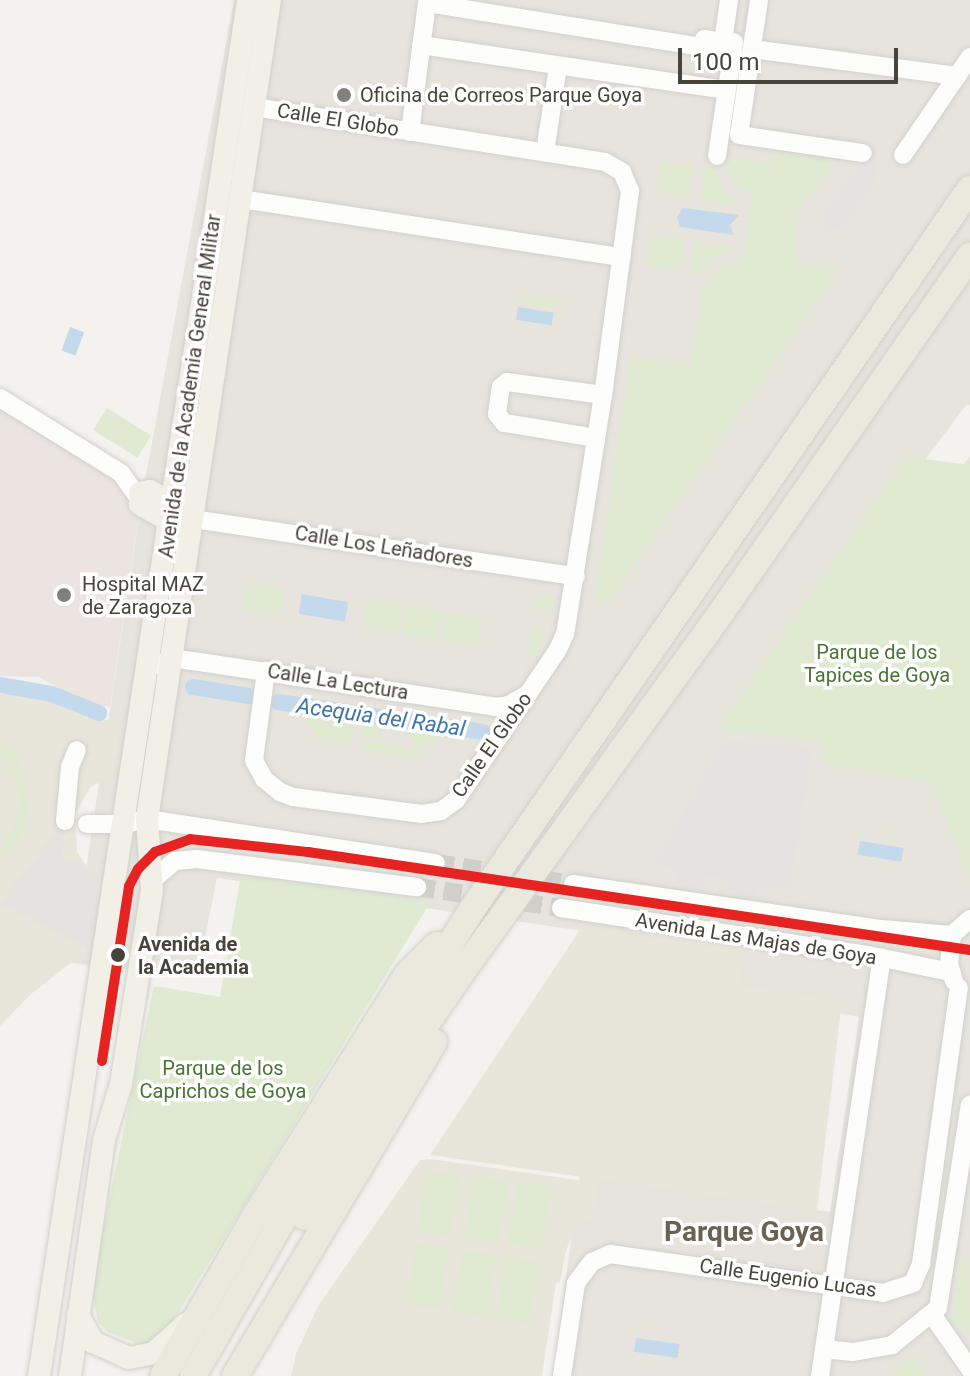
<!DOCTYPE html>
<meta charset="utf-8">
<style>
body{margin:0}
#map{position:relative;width:970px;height:1376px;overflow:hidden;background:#f3f2ee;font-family:Roboto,sans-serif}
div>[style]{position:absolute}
.residential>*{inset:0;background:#e6e4dd}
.education>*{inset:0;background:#e8e5db}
.medical>*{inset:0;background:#ece4e0}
.green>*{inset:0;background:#dfead1;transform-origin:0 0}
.parking>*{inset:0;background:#e4e3df}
.water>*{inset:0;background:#c4d9eb;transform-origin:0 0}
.canal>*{height:16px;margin:-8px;padding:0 8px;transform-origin:8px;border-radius:8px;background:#c4d9eb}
.minor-tunnel>*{height:18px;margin-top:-9px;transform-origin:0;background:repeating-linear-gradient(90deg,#d1cfca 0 18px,transparent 0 27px)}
.roads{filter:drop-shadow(0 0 2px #d1d0cc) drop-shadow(0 0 2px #d1d0cc)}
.minor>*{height:18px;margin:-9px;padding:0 9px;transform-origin:9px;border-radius:9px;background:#fdfdfc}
.major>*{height:22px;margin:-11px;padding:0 11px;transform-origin:11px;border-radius:11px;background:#f1efe6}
.highway>*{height:26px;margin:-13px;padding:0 13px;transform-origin:13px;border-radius:13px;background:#ebe8dd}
.tram-1>*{height:10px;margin:-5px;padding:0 5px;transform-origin:5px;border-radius:5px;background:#e52422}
.dots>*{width:22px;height:22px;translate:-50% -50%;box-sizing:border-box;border:4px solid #fff;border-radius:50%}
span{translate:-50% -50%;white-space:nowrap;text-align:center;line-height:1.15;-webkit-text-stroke:7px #fff;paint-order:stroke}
.poi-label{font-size:20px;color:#48443b}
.left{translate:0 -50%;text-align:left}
.street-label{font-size:20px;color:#48443b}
.park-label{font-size:20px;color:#477533}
.stop-label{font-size:20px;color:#48443b;font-weight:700}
.water-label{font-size:22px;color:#3e74aa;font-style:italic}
.district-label{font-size:28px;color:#6a6353;font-weight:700}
.scale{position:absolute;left:678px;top:48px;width:220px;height:36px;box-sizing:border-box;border:4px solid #48443b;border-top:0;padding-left:10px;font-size:24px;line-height:28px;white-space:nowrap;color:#48443b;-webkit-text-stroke:6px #fff;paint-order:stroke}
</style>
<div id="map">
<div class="residential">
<i style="clip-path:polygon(234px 0,970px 0,970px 405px,966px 405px,733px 718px,931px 750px,970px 846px,970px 1376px,553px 1376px,580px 1172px,830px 1212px,859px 1017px,732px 993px,736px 953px,217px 878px,197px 977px,72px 963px,143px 491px)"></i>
</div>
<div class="education">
<i style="clip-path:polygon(22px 693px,49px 698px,92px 718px,123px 723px,114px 773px,90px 788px,75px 814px,77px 852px,97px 881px,88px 949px,30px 995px,0 1026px,0 694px)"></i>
<i style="clip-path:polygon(583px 925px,744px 945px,740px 985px,842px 1001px,817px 1211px,430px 1155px)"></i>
<i style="clip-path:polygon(430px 1159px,598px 1183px,593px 1217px,576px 1229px,566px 1250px,560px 1282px,556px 1283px,542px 1376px,291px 1376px,296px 1354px,318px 1306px,420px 1160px)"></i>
</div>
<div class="medical">
<i style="clip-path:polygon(0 409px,118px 480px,139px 515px,110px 707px,91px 704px,38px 677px,0 676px)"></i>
</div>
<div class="green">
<i style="clip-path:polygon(774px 152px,834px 161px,799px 211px,792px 262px,839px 268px,607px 603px,595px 600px,630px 357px,691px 366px,703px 286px,710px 287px,712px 277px,722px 266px,743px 262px,752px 193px,733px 183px,727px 172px,728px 158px,772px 164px)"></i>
<i style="left:661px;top:161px;width:33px;height:31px;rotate:9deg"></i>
<i style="clip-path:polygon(705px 168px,715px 169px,722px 188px,739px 204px,701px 199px)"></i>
<i style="left:650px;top:236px;width:33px;height:30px;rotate:7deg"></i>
<i style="clip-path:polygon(694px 242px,732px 248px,732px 250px,712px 258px,699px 274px,689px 273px)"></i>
<i style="left:521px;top:295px;width:43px;height:8px;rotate:8deg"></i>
<i style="left:107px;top:408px;width:52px;height:26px;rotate:32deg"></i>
<i style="clip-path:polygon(970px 456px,970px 878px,969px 878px,930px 782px,823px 763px,823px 742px,719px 728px,906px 457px,964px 464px)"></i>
<i style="left:248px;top:582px;width:36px;height:28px;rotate:9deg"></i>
<i style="clip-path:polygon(541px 593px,553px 597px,553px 611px,534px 607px)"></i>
<i style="left:367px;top:600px;width:36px;height:27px;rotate:9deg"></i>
<i style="left:407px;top:606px;width:36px;height:28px;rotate:10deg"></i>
<i style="left:446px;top:612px;width:36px;height:28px;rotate:9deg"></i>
<i style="clip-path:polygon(531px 628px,547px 632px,533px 656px,528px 653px)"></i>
<i style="clip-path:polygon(303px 719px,353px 726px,351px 739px,346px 744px,322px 740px)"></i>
<i style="clip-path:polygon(365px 721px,384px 724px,383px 728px,376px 728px,380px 732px,380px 738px,361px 736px)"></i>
<i style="clip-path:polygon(413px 728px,438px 732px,433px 743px,422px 744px,420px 758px,369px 751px,362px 740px,410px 749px)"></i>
<i style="clip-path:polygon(0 742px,16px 757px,23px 773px,28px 811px,20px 837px,0 860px,0 849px,16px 822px,20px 799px,15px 776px,0 755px)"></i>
<i style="clip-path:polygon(241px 875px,430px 903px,168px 1329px,155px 1342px,134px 1347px,135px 1342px,108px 1332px,98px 1322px,91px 1287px,154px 986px,220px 997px)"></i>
<i style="left:427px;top:1170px;width:33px;height:61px;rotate:9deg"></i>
<i style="left:475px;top:1176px;width:34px;height:62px;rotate:10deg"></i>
<i style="left:518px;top:1182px;width:34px;height:62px;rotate:10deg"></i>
<i style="left:416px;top:1244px;width:33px;height:61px;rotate:9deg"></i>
<i style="left:463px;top:1250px;width:34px;height:62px;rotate:10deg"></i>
<i style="left:506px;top:1257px;width:33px;height:62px;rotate:9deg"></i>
<i style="clip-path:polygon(961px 1258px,967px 1259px,970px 1338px,959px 1323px,953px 1327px,945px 1316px,953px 1315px)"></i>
<i style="clip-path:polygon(913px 1358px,927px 1376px,888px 1376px)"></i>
</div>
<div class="parking">
<i style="clip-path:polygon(865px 160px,876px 164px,877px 178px,843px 228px,827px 231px,821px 226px,822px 216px)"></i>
<i style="clip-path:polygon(726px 740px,812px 748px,790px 889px,758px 885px,756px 897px,727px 893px,728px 879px,705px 875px,703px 889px,676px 885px,677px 871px,655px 862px)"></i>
<i style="clip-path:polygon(65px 821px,62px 859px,82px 863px,97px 881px,88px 949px,0 903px)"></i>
</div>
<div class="water">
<i style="clip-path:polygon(683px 208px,739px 215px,730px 225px,734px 235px,680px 227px,677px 217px)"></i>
<i style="left:518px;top:307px;width:36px;height:13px;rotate:9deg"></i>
<i style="left:70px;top:327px;width:15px;height:25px;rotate:20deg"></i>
<i style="left:302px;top:594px;width:47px;height:20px;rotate:10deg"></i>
<i style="left:860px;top:841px;width:44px;height:14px;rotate:9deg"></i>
<i style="left:636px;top:1338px;width:44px;height:14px;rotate:8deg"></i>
</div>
<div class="canal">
<i style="left:0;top:685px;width:53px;rotate:9.8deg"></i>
<i style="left:52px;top:694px;width:51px;rotate:22deg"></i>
<i style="left:193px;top:687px;width:57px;rotate:9.1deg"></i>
<i style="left:278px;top:702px;width:207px;rotate:8.3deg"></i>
</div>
<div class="minor-tunnel">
<i style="left:436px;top:863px;width:139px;rotate:8.7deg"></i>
<i style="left:417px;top:887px;width:146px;rotate:8.3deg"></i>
</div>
<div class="roads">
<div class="minor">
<i style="left:759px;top:0;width:136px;rotate:98.4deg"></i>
<i style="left:739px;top:135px;width:125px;rotate:8.3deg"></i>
<i style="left:704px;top:39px;width:19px;rotate:9deg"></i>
<i style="left:723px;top:42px;width:42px;rotate:-81.9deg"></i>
<i style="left:421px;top:45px;width:309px;rotate:8.4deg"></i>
<i style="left:752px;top:49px;width:207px;rotate:7.5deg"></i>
<i style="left:254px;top:107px;width:355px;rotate:8.9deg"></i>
<i style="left:605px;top:162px;width:20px;rotate:30deg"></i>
<i style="left:622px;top:172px;width:21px;rotate:67deg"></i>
<i style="left:630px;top:191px;width:206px;rotate:97.5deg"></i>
<i style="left:603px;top:395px;width:242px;rotate:99deg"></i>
<i style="left:565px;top:634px;width:19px;rotate:115deg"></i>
<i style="left:557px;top:651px;width:180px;rotate:124.1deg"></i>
<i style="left:456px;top:800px;width:19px;rotate:144deg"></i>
<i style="left:441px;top:811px;width:19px;rotate:171deg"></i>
<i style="left:422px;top:814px;width:130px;rotate:-172.5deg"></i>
<i style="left:293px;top:797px;width:14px;rotate:-159deg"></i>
<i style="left:280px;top:792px;width:21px;rotate:-141deg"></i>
<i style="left:264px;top:779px;width:21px;rotate:-118deg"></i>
<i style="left:254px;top:760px;width:90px;rotate:-82.3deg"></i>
<i style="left:410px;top:132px;width:130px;rotate:-82.5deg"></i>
<i style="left:427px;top:3px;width:310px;rotate:9.1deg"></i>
<i style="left:545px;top:152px;width:87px;rotate:-81.4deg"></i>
<i style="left:903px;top:155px;width:119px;rotate:-55.6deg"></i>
<i style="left:717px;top:156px;width:115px;rotate:-81.5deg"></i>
<i style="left:241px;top:199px;width:385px;rotate:8.7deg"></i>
<i style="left:0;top:398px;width:142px;rotate:31.8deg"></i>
<i style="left:121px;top:473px;width:28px;rotate:55deg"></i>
<i style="left:596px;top:438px;width:93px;rotate:-170.7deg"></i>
<i style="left:504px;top:423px;width:11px;rotate:-128deg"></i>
<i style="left:497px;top:414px;width:27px;rotate:-82deg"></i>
<i style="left:501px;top:387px;width:8px;rotate:-40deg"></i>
<i style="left:507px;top:382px;width:97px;rotate:7.7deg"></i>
<i style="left:193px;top:519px;width:387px;rotate:8.5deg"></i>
<i style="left:160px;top:665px;width:13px;rotate:-32deg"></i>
<i style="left:171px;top:658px;width:22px;rotate:8deg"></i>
<i style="left:193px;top:661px;width:306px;rotate:8.6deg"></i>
<i style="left:496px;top:707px;width:12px;rotate:-9deg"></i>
<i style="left:508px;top:705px;width:21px;rotate:-29deg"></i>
<i style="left:65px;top:821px;width:54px;rotate:-84.7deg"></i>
<i style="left:70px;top:767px;width:18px;rotate:-68deg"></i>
<i style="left:87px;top:824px;width:38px"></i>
<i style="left:125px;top:824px;width:23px;rotate:-13deg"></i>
<i style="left:147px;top:819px;width:292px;rotate:8.7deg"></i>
<i style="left:154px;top:879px;width:28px;rotate:-41deg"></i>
<i style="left:175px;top:861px;width:22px;rotate:-5deg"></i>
<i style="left:197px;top:859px;width:222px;rotate:7.3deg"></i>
<i style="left:573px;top:884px;width:312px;rotate:8.3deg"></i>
<i style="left:882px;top:929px;width:70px;rotate:4.9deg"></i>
<i style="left:561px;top:908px;width:311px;rotate:8.7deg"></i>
<i style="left:868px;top:955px;width:85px;rotate:11.6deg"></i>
<i style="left:954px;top:981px;width:18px;rotate:-106deg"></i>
<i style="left:949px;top:964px;width:29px;rotate:-84deg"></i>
<i style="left:952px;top:935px;width:24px;rotate:-42deg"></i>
<i style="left:933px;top:1316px;width:65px;rotate:55.1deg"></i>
<i style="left:824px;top:1349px;width:29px;rotate:6deg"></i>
<i style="left:853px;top:1352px;width:40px;rotate:-10deg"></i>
<i style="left:892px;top:1345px;width:59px;rotate:-38.8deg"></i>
<i style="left:938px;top:1308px;width:206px;rotate:-81.1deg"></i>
<i style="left:562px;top:1376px;width:94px;rotate:-81.4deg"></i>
<i style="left:576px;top:1283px;width:26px;rotate:-53deg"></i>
<i style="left:592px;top:1262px;width:20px;rotate:-24deg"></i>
<i style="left:610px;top:1254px;width:276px;rotate:8.1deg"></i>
<i style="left:883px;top:1293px;width:32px;rotate:-18deg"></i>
<i style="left:913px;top:1283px;width:21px;rotate:-67deg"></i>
<i style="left:921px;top:1264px;width:279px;rotate:-82.2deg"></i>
<i style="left:820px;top:1376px;width:423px;rotate:-81.6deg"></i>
</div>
<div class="major">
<i style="left:171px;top:522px;width:36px;rotate:-150deg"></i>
<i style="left:140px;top:504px;width:11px;rotate:-90deg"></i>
<i style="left:140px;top:493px;width:10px;rotate:-11deg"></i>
<i style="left:150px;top:491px;width:27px;rotate:31deg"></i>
<i style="left:173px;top:505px;width:12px;rotate:48deg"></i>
<i style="left:78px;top:1315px;width:31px;rotate:61deg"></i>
<i style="left:93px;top:1342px;width:39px;rotate:24deg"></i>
<i style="left:129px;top:1358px;width:25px;rotate:-11deg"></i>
<i style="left:154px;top:1353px;width:43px;rotate:-42.2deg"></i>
<i style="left:39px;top:1376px;width:1392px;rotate:-81.36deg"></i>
<i style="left:70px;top:1376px;width:238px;rotate:-81.8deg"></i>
<i style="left:104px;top:1140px;width:59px;rotate:-73.1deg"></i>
<i style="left:121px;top:1084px;width:195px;rotate:-80.9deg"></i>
<i style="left:152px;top:891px;width:72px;rotate:-94deg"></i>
<i style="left:147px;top:819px;width:828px;rotate:-81.46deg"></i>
</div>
<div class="highway">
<i style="left:305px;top:1217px;width:125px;rotate:-59.7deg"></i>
<i style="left:368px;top:1109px;width:166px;rotate:-55.5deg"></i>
<i style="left:462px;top:972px;width:446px;rotate:-54.2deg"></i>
<i style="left:723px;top:610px;width:432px;rotate:-55.1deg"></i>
<i style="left:163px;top:1376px;width:185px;rotate:-60.1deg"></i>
<i style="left:255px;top:1216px;width:284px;rotate:-57.8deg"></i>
<i style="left:406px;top:976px;width:44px;rotate:-45deg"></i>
<i style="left:193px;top:1376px;width:329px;rotate:-60.1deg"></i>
<i style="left:357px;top:1091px;width:217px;rotate:-57.6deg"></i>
<i style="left:473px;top:908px;width:874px;rotate:-55.35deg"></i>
<i style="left:235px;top:1376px;width:389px;rotate:-59.2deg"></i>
</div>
</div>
<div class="tram-1">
<i style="left:102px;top:1061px;width:177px;rotate:-81.2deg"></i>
<i style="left:129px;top:886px;width:19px;rotate:-62deg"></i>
<i style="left:138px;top:869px;width:24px;rotate:-45deg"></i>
<i style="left:155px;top:852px;width:37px;rotate:-20deg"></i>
<i style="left:190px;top:839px;width:119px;rotate:6.3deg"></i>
<i style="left:308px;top:852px;width:669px;rotate:8.42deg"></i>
</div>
<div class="dots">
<i style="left:344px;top:95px;background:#84817a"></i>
<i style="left:64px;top:595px;background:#84817a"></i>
<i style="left:118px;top:955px;background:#48443b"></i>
</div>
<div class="poi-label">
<span class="left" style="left:360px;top:95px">Oficina de Correos Parque Goya</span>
<span class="left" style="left:82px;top:596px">Hospital MAZ<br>de Zaragoza</span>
</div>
<div class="street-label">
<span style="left:338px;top:120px;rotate:9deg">Calle El Globo</span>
<span style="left:190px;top:386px;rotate:-82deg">Avenida de la Academia General Militar</span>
<span style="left:384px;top:547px;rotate:9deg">Calle Los Leñadores</span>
<span style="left:338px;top:682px;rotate:9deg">Calle La Lectura</span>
<span style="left:492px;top:745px;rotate:-55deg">Calle El Globo</span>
<span style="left:756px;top:939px;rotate:9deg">Avenida Las Majas de Goya</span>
<span style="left:788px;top:1278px;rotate:8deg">Calle Eugenio Lucas</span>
</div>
<div class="park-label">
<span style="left:877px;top:664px">Parque de los<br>Tapices de Goya</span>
<span style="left:223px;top:1080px">Parque de los<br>Caprichos de Goya</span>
</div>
<div class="stop-label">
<span class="left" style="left:138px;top:956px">Avenida de<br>la Academia</span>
</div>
<div class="water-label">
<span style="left:381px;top:717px;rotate:8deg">Acequia del Rabal</span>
</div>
<div class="district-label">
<span style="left:744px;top:1232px">Parque Goya</span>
</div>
<div class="scale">100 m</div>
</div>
